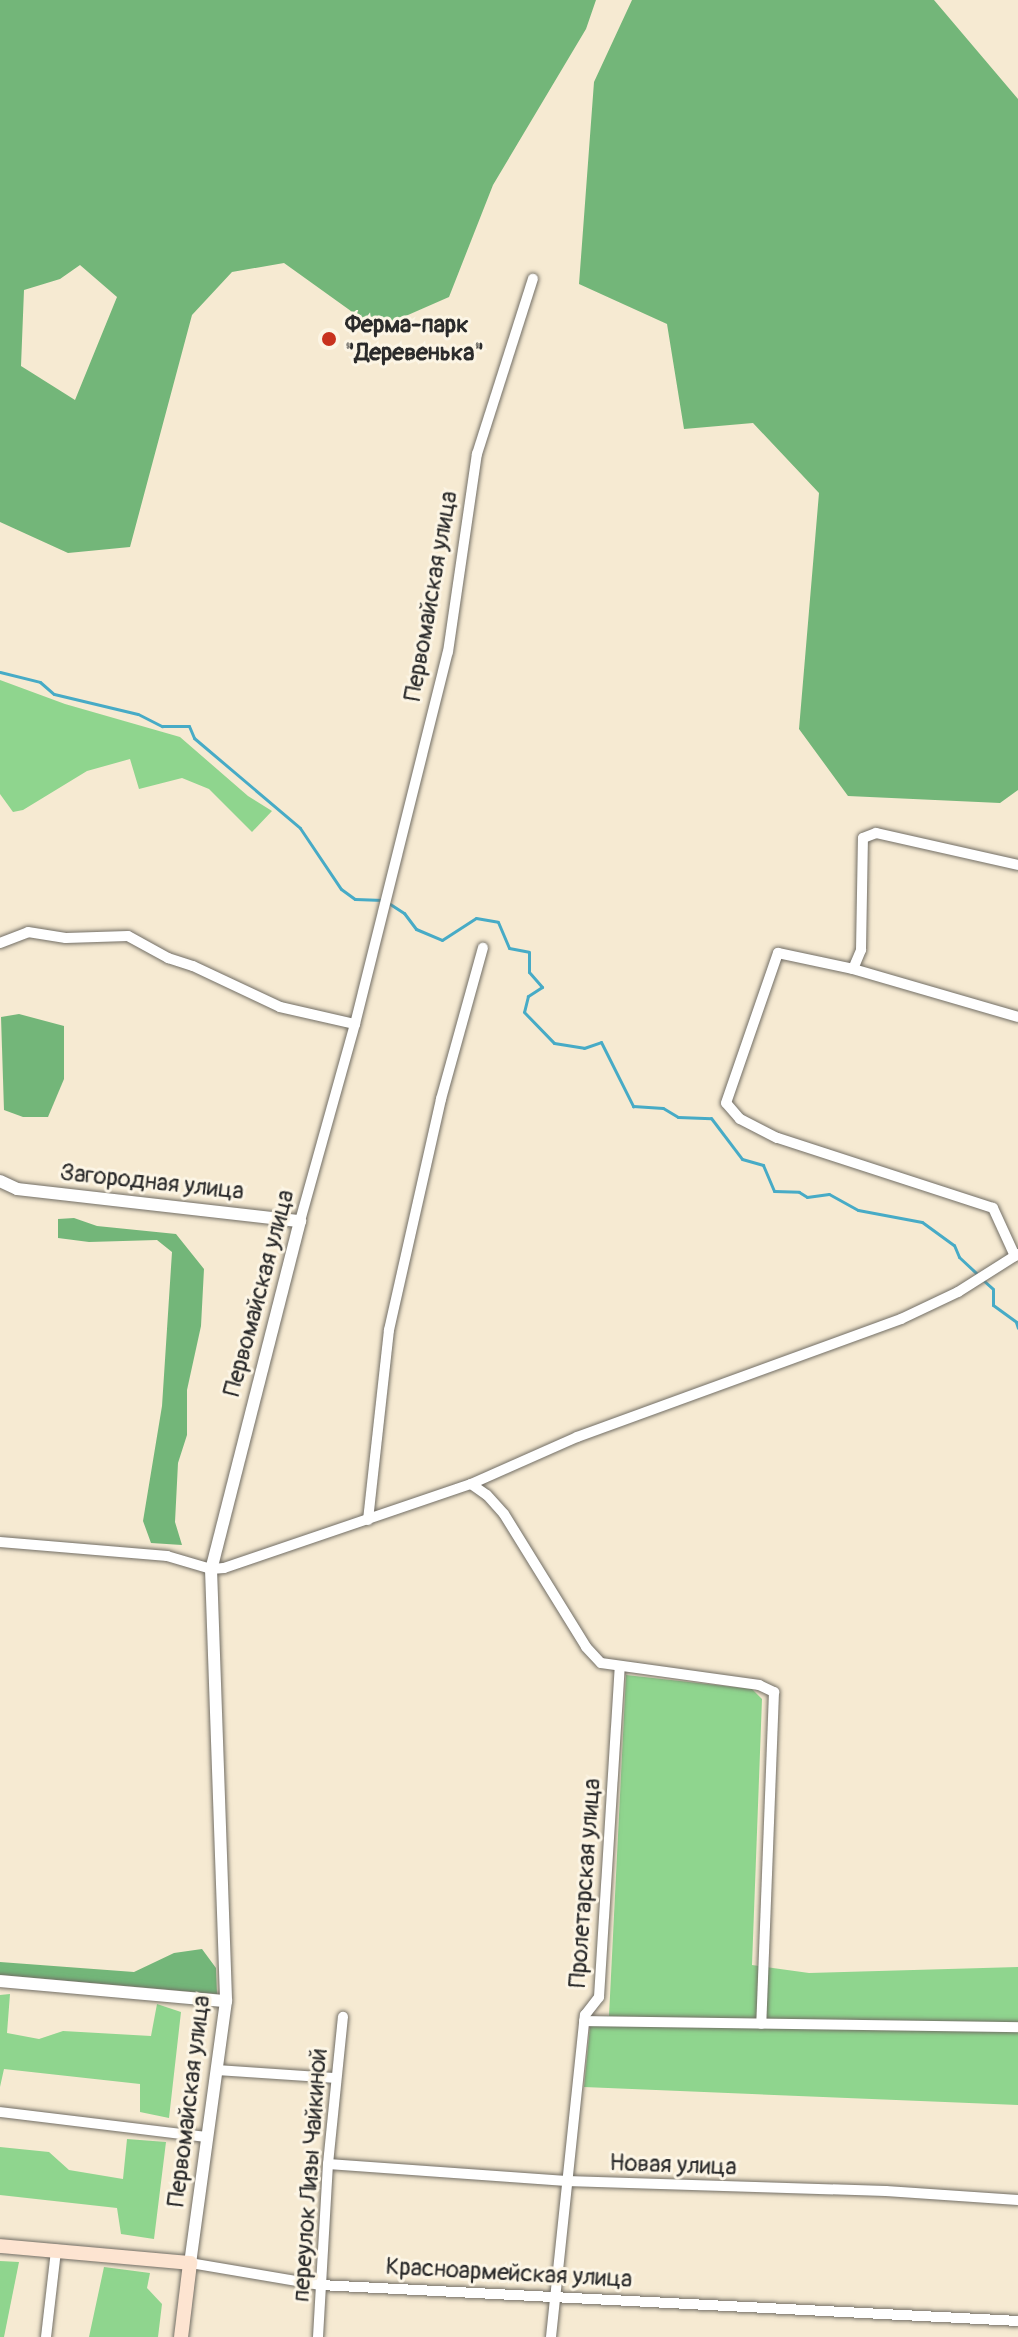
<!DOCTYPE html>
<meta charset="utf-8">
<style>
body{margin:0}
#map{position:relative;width:1018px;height:2337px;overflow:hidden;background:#f6ead2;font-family:Pangolin,sans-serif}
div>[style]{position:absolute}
.green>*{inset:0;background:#8fd58e}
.forest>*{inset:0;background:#73b679}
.stream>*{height:3px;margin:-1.5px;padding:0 1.5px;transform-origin:1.5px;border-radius:1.5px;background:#47abc6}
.roads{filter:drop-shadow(0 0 2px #726e65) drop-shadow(0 0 2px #726e65)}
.minor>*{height:10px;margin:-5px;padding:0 5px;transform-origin:5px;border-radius:5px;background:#fff}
.tertiary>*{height:12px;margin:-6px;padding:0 6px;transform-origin:6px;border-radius:6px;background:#fff}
.secondary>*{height:14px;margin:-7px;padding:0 7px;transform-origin:7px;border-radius:7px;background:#fde4d1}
.dots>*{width:22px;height:22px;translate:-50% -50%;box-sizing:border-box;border:4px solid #fcf5e5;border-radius:50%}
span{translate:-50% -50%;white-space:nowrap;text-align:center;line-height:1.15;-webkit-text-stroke:6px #fcf5e5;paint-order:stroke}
.poi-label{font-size:24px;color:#2b2b2b;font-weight:700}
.left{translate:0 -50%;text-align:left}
.street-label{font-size:24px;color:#2b2b2b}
</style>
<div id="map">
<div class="green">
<i style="clip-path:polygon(0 680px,65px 704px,180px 737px,248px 796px,272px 811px,252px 832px,209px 789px,182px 778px,139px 789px,130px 759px,87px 771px,23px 810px,13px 812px,0 794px)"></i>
<i style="clip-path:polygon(626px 1675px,752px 1689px,762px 1699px,752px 1965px,809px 1973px,1018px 1967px,1018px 2105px,584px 2087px,591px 2017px,609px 2016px)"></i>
<i style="clip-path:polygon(10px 1994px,7px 2033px,39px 2039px,63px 2031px,151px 2036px,157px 2004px,181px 2012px,169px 2118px,140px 2112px,140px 2084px,4px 2069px,0 2087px,0 1995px)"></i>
<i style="clip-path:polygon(127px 2139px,166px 2142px,154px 2239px,121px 2234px,117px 2208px,0 2195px,0 2147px,49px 2152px,69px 2170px,123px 2179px)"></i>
<i style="clip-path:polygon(0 2261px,19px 2262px,4px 2337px,0 2337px)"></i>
<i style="clip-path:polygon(104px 2267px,150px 2273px,147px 2288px,162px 2304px,158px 2337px,89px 2337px)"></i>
</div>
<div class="forest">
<i style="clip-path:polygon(evenodd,0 0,596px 0,586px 29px,493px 185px,449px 297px,376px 329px,284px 263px,232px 272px,192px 315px,130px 547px,68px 553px,0 522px,0 0,80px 265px,117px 297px,75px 400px,21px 366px,24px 290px,60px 279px,80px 265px)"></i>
<i style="clip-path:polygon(632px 0,934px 0,1018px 99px,1018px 790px,1000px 803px,848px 796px,799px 729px,819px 493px,753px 423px,684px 429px,667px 324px,579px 284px,594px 82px)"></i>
<i style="clip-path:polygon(19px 1014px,64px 1026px,64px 1079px,48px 1117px,23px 1117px,4px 1110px,1px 1017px)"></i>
<i style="clip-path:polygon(74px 1218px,97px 1226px,176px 1234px,204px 1269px,201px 1326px,187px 1390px,187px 1435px,178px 1463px,175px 1522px,182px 1545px,151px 1543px,143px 1521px,162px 1406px,172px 1252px,157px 1240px,89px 1242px,58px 1238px,58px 1219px)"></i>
<i style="clip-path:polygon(202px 1949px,216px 1968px,217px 1994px,0 1975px,0 1962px,134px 1972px,174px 1953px)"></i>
</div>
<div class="stream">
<i style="left:0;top:672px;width:41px;rotate:14deg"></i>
<i style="left:40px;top:682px;width:18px;rotate:41deg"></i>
<i style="left:54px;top:694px;width:86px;rotate:13.4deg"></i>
<i style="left:138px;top:714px;width:27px;rotate:27deg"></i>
<i style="left:162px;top:726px;width:27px"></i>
<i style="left:189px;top:726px;width:13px;rotate:67deg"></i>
<i style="left:194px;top:738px;width:139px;rotate:40.3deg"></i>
<i style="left:300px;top:828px;width:73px;rotate:56.1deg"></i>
<i style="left:341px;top:889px;width:17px;rotate:36deg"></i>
<i style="left:355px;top:899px;width:28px;rotate:2deg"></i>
<i style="left:390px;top:904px;width:17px;rotate:33deg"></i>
<i style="left:404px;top:913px;width:20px;rotate:53deg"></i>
<i style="left:416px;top:929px;width:28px;rotate:23deg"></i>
<i style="left:442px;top:940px;width:40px;rotate:-32.9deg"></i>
<i style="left:476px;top:918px;width:22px;rotate:10deg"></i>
<i style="left:498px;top:922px;width:28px;rotate:67deg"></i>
<i style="left:509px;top:948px;width:20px;rotate:11deg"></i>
<i style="left:529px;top:952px;width:20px;rotate:90deg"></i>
<i style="left:529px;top:972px;width:20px;rotate:49deg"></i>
<i style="left:542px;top:987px;width:17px;rotate:147deg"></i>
<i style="left:528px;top:996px;width:16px;rotate:104deg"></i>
<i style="left:524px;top:1012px;width:43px;rotate:45.9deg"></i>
<i style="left:554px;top:1043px;width:30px;rotate:9deg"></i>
<i style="left:584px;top:1048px;width:18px;rotate:-19deg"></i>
<i style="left:601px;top:1042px;width:72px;rotate:63.4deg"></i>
<i style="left:633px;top:1106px;width:30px;rotate:4deg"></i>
<i style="left:663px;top:1108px;width:17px;rotate:31deg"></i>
<i style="left:678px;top:1117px;width:33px;rotate:2deg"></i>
<i style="left:711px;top:1118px;width:51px;rotate:52.9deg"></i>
<i style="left:742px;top:1159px;width:22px;rotate:16deg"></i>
<i style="left:763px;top:1165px;width:28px;rotate:67deg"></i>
<i style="left:774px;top:1191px;width:25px;rotate:2deg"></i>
<i style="left:799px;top:1192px;width:9px;rotate:32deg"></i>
<i style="left:807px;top:1197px;width:22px;rotate:-8deg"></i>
<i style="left:829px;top:1194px;width:33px;rotate:29deg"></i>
<i style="left:858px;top:1210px;width:65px;rotate:10.6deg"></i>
<i style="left:922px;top:1222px;width:39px;rotate:36deg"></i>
<i style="left:954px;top:1245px;width:13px;rotate:67deg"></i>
<i style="left:959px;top:1257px;width:25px;rotate:43deg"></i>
<i style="left:983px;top:1280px;width:13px;rotate:42deg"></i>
<i style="left:993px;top:1289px;width:16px;rotate:90deg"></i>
<i style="left:993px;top:1305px;width:29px;rotate:36deg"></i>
<i style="left:1016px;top:1322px;width:6px;rotate:72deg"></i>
</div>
<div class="roads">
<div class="minor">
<i style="left:0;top:943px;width:30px;rotate:-21deg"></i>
<i style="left:28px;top:932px;width:38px;rotate:9deg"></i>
<i style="left:66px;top:938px;width:62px;rotate:-1.8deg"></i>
<i style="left:128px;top:936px;width:46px;rotate:28.8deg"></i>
<i style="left:168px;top:958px;width:26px;rotate:18deg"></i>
<i style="left:193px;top:966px;width:96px;rotate:25.2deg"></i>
<i style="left:280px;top:1007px;width:77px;rotate:12.8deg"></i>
<i style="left:853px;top:969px;width:21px;rotate:-67deg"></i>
<i style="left:861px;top:950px;width:112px;rotate:-89deg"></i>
<i style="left:863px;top:838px;width:14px;rotate:-21deg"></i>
<i style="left:876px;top:833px;width:146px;rotate:12.7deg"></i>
<i style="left:300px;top:1221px;width:205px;rotate:-74.4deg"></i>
<i style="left:355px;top:1024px;width:383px;rotate:-76deg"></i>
<i style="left:448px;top:652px;width:200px;rotate:-81.7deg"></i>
<i style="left:477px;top:454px;width:184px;rotate:-72.3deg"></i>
<i style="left:1015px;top:1256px;width:53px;rotate:-114.6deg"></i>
<i style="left:993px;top:1208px;width:227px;rotate:-162deg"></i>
<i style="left:777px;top:1138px;width:42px;rotate:-152.8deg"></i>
<i style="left:740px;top:1119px;width:21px;rotate:-131deg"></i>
<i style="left:726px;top:1103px;width:159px;rotate:-70.9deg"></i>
<i style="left:778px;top:953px;width:77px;rotate:12deg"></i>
<i style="left:853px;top:969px;width:172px;rotate:16.2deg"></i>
<i style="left:471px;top:1484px;width:116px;rotate:-23.9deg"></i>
<i style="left:577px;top:1437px;width:345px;rotate:-20deg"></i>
<i style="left:901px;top:1319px;width:63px;rotate:-25.3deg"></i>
<i style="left:958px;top:1292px;width:71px;rotate:-32.3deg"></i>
<i style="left:368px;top:1520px;width:191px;rotate:-83.7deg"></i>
<i style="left:389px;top:1330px;width:237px;rotate:-77.3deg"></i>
<i style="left:441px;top:1099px;width:157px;rotate:-74.5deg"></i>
<i style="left:0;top:1542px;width:168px;rotate:4.8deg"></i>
<i style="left:167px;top:1556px;width:46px;rotate:16.5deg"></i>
<i style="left:211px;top:1569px;width:13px;rotate:-4deg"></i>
<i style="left:224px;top:1568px;width:261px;rotate:-18.8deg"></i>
<i style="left:471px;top:1484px;width:19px;rotate:35deg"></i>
<i style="left:487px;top:1495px;width:25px;rotate:48deg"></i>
<i style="left:504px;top:1514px;width:156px;rotate:58.3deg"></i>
<i style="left:586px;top:1647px;width:22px;rotate:47deg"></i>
<i style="left:601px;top:1663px;width:160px;rotate:7.9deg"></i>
<i style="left:759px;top:1685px;width:17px;rotate:25deg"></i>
<i style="left:774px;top:1692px;width:332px;rotate:92.2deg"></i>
<i style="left:584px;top:2021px;width:434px;rotate:0.8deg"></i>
<i style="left:218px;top:2070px;width:118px;rotate:3.9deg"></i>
<i style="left:0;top:2112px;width:209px;rotate:6.9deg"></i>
<i style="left:328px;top:2164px;width:239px;rotate:4.1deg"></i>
<i style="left:566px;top:2181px;width:320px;rotate:1.8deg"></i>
<i style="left:886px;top:2191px;width:132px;rotate:3.9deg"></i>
<i style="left:190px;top:2263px;width:132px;rotate:9.6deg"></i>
<i style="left:320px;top:2285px;width:699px;rotate:2.95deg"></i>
<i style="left:46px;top:2337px;width:88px;rotate:-83.4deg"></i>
<i style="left:318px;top:2337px;width:173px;rotate:-86.7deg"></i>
<i style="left:328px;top:2164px;width:148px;rotate:-84.2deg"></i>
<i style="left:551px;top:2337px;width:324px;rotate:-84deg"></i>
<i style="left:585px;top:2015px;width:23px;rotate:-52deg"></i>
<i style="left:599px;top:1997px;width:331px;rotate:-86.4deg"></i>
</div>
<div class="tertiary">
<i style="left:0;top:1181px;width:19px;rotate:25deg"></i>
<i style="left:17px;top:1189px;width:285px;rotate:6.5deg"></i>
<i style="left:300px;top:1221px;width:359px;rotate:104.3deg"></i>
<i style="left:211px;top:1569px;width:432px;rotate:88deg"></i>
<i style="left:226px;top:2001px;width:264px;rotate:97.8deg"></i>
<i style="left:0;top:1981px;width:227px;rotate:5.1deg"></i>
</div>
<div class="secondary">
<i style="left:0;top:2246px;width:191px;rotate:5.1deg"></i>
<i style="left:190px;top:2263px;width:75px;rotate:96.9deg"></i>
</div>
</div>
<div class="dots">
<i style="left:329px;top:339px;background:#c8321e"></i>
</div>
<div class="poi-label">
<span class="left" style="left:345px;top:339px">Ферма-парк<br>"Деревенька"</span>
</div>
<div class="street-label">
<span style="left:431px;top:596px;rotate:-80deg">Первомайская улица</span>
<span style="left:152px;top:1182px;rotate:6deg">Загородная улица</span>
<span style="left:259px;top:1293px;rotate:-75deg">Первомайская улица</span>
<span style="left:585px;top:1883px;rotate:-86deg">Пролетарская улица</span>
<span style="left:189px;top:2101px;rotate:-83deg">Первомайская улица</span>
<span style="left:673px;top:2165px;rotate:2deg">Новая улица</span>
<span style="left:310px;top:2175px;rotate:-86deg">переулок Лизы Чайкиной</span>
<span style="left:509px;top:2273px;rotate:3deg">Красноармейская улица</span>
</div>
</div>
